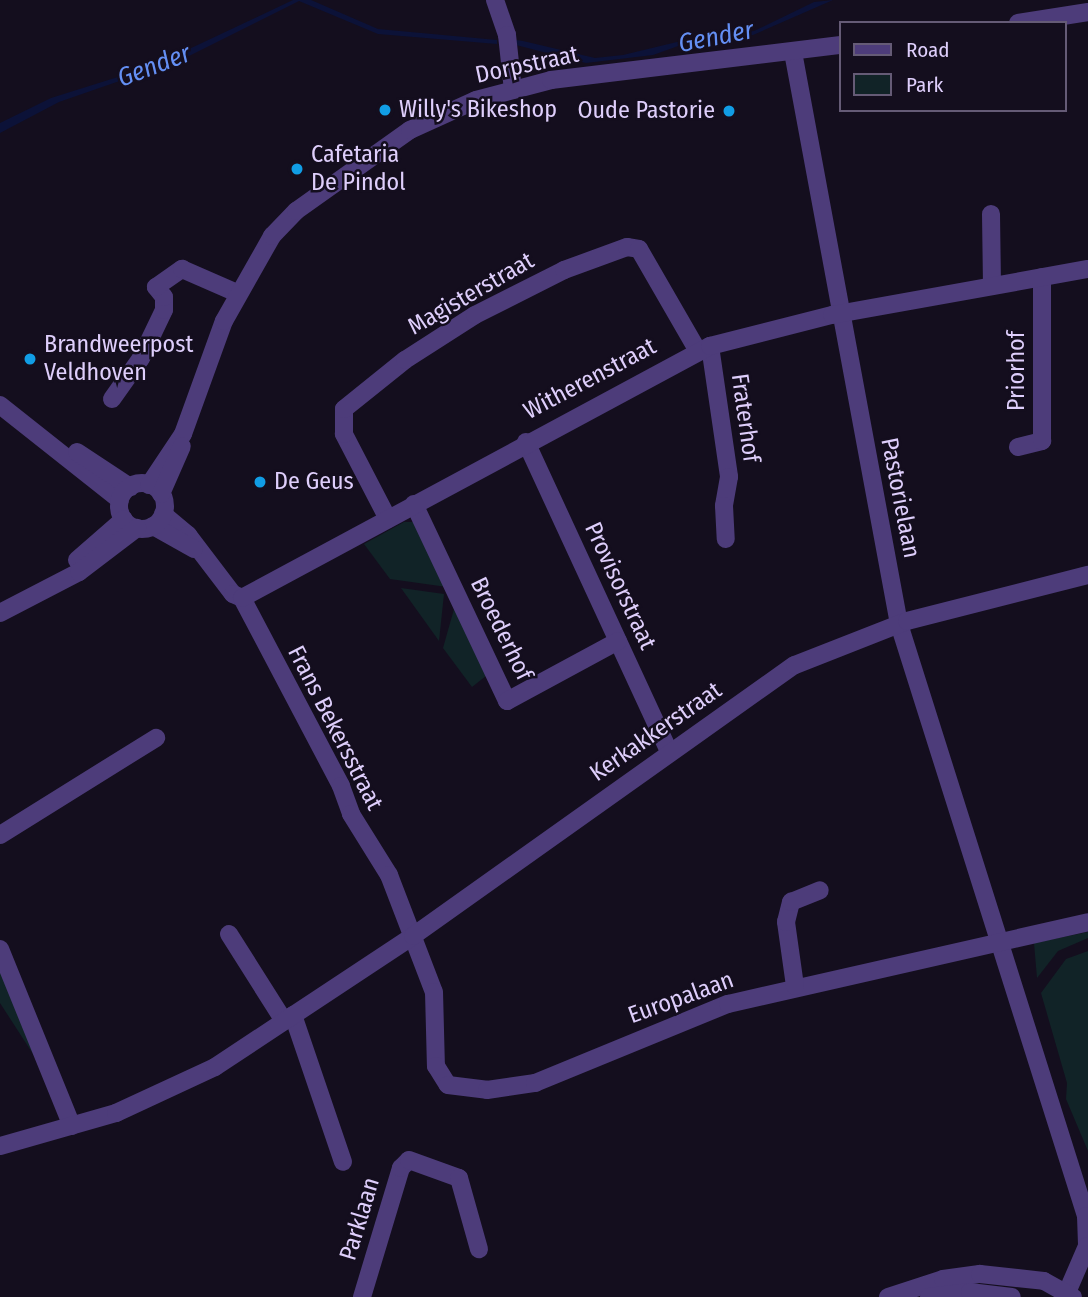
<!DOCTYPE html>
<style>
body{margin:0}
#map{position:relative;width:1088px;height:1297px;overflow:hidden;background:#140e1e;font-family:"Fira Sans Condensed",sans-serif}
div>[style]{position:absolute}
.green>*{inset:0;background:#112327}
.water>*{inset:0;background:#0c1238}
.minor>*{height:18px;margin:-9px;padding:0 9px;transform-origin:9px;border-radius:9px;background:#4d3c7a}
.tertiary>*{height:18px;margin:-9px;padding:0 9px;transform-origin:9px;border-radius:9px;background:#4d3c7a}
.tertiary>.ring{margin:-9px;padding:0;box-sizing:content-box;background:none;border:18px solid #4d3c7a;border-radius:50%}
.dots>*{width:19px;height:19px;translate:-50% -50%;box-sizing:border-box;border:4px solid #140e1e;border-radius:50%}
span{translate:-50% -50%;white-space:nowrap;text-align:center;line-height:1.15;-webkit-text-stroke:5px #140e1e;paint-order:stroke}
.street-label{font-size:24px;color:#decefb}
.poi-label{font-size:24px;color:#decefb}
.left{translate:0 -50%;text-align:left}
.right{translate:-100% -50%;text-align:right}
.water-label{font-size:26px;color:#648ff4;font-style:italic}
.legend{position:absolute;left:839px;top:21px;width:228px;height:91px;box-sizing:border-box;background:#140e1e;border:2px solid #655b76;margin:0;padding:9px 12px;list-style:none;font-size:21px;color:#decefb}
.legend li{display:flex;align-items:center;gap:14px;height:35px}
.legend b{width:35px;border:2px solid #655b76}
</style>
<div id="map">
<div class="green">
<i style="clip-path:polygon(404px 522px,414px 522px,447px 587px,390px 579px,364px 544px)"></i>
<i style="clip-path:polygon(401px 588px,444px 594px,439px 641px)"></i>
<i style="clip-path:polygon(456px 602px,491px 672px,472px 687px,443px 648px)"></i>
<i style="clip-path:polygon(1088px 932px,1088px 938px,1058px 951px,1037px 978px,1034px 943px)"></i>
<i style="clip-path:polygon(1088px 951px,1088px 1151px,1066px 1099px,1067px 1083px,1041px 993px,1066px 959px)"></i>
<i style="clip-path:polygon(0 961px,44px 1071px,0 1003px)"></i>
</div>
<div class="water">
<i style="clip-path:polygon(293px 0,311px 0,378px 29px,497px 40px,497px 44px,378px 34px,299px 1px,183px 59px,59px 102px,0 133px,0 123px,51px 98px,153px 66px)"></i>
<i style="clip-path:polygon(833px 0,753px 35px,681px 45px,653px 55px,586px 63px,516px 45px,516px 40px,523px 41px,595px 58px,623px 55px,681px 41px,754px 31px,814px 2px)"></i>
</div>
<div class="minor">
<i style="left:495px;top:0;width:37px;rotate:71deg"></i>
<i style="left:507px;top:35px;width:55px;rotate:83.8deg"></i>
<i style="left:793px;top:52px;width:582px;rotate:79.5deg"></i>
<i style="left:899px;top:624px;width:621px;rotate:72.47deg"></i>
<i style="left:1086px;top:1216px;width:30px;rotate:88deg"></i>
<i style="left:1087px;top:1246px;width:56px;rotate:113.3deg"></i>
<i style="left:991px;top:214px;width:72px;rotate:89.2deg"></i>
<i style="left:710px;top:346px;width:132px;rotate:81.7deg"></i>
<i style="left:729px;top:477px;width:29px;rotate:100deg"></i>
<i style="left:724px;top:506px;width:33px;rotate:87deg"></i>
<i style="left:112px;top:399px;width:50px;rotate:-54.7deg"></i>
<i style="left:141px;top:358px;width:53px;rotate:-64.4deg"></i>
<i style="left:164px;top:310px;width:13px;rotate:-90deg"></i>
<i style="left:164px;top:297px;width:13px;rotate:-129deg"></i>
<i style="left:156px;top:287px;width:32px;rotate:-35deg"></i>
<i style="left:182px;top:269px;width:60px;rotate:23.6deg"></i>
<i style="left:526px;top:442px;width:341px;rotate:65.2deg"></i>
<i style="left:1018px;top:447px;width:25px;rotate:-14deg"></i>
<i style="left:1042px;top:441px;width:164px;rotate:-90deg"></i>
<i style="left:414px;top:504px;width:218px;rotate:64.7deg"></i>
<i style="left:507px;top:701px;width:126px;rotate:-28.4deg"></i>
<i style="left:163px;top:514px;width:33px;rotate:40deg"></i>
<i style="left:188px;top:535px;width:74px;rotate:52.7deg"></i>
<i style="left:233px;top:594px;width:10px;rotate:24deg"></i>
<i style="left:242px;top:598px;width:212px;rotate:62.2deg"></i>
<i style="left:341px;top:786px;width:30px;rotate:70deg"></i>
<i style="left:351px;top:814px;width:72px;rotate:58.1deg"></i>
<i style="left:389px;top:875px;width:125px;rotate:69deg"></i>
<i style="left:434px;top:992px;width:74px;rotate:88.5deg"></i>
<i style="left:436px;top:1066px;width:22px;rotate:58deg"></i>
<i style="left:448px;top:1085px;width:39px;rotate:7deg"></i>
<i style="left:487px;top:1090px;width:49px;rotate:-8.3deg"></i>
<i style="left:535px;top:1083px;width:209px;rotate:-22.3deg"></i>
<i style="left:728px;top:1004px;width:369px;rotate:-12.8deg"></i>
<i style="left:388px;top:519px;width:96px;rotate:-117.4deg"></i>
<i style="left:344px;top:434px;width:25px;rotate:-90deg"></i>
<i style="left:344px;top:409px;width:78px;rotate:-38.8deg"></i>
<i style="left:405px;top:360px;width:83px;rotate:-32.7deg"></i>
<i style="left:475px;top:315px;width:100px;rotate:-26.8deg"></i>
<i style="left:564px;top:270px;width:67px;rotate:-20.1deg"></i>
<i style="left:627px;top:247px;width:12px;rotate:9deg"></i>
<i style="left:639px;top:249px;width:118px;rotate:60deg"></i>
<i style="left:153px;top:526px;width:47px;rotate:29.3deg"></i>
<i style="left:242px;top:598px;width:532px;rotate:-28.3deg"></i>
<i style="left:710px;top:346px;width:126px;rotate:-14.3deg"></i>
<i style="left:832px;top:315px;width:260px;rotate:-10.2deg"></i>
<i style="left:0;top:835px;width:184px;rotate:-31.9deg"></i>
<i style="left:229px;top:934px;width:103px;rotate:57.7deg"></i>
<i style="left:0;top:949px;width:191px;rotate:67.9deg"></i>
<i style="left:795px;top:986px;width:65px;rotate:-98deg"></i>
<i style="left:786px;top:922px;width:21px;rotate:-76deg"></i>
<i style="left:791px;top:902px;width:31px;rotate:-22deg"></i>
<i style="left:293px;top:1015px;width:155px;rotate:71.2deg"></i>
<i style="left:0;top:1146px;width:121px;rotate:-15.9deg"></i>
<i style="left:116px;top:1113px;width:109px;rotate:-24.9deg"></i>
<i style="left:215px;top:1067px;width:237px;rotate:-33.5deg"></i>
<i style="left:413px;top:936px;width:468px;rotate:-35.4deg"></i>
<i style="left:795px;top:665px;width:120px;rotate:-21.4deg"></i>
<i style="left:907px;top:621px;width:187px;rotate:-14.3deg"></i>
<i style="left:362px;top:1297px;width:135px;rotate:-73.2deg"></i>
<i style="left:401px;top:1168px;width:11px;rotate:-45deg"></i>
<i style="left:409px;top:1160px;width:53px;rotate:19.8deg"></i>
<i style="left:459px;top:1178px;width:74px;rotate:74.3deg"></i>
</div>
<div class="tertiary">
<i style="left:1018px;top:23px;width:71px;rotate:-8.9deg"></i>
<i style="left:0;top:405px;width:153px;rotate:38.4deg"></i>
<i style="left:77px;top:452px;width:64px;rotate:33.4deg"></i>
<i class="ring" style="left:119px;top:483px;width:28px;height:28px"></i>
<i style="left:149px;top:485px;width:61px;rotate:-56.3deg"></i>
<i style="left:183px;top:434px;width:120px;rotate:-70.1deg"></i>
<i style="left:224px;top:321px;width:98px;rotate:-60.5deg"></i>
<i style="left:272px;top:236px;width:35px;rotate:-46deg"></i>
<i style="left:296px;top:211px;width:140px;rotate:-35.4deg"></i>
<i style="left:410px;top:130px;width:72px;rotate:-24.4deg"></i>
<i style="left:476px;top:100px;width:78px;rotate:-14.9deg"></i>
<i style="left:551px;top:80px;width:292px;rotate:-6.9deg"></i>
<i style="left:161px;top:494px;width:52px;rotate:-66.4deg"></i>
<i style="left:77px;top:560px;width:62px;rotate:-41.1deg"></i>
<i style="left:0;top:613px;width:89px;rotate:-27.4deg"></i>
<i style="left:79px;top:572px;width:73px;rotate:-37.2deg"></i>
<i style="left:888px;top:1297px;width:58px;rotate:-18.1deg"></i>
<i style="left:943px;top:1279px;width:37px;rotate:-8deg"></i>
<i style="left:980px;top:1274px;width:64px;rotate:6.2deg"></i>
<i style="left:1044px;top:1281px;width:33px;rotate:29deg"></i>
<i style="left:929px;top:1297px;width:41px;rotate:-7deg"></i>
<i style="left:970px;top:1292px;width:42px;rotate:6.8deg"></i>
</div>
<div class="dots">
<i style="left:385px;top:110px;background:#119de5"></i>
<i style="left:729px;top:111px;background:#119de5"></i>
<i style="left:297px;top:169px;background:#119de5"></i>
<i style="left:30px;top:359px;background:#119de5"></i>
<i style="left:260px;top:482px;background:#119de5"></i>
</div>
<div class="street-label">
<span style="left:527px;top:65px;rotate:-12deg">Dorpstraat</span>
<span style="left:471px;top:294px;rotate:-30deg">Magisterstraat</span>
<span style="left:1017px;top:371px;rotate:-90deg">Priorhof</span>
<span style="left:590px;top:379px;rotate:-28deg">Witherenstraat</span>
<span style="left:745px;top:418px;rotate:82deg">Fraterhof</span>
<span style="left:900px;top:498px;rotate:79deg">Pastorielaan</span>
<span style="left:620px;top:586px;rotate:65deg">Provisorstraat</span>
<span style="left:501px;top:629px;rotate:64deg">Broederhof</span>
<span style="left:335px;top:728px;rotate:63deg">Frans Bekersstraat</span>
<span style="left:656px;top:732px;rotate:-35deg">Kerkakkerstraat</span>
<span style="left:681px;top:998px;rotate:-20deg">Europalaan</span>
<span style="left:360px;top:1219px;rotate:-73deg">Parklaan</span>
</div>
<div class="poi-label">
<span class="left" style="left:399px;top:110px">Willy's Bikeshop</span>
<span class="right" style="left:715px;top:111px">Oude Pastorie</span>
<span class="left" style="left:311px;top:169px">Cafetaria<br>De Pindol</span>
<span class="left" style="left:44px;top:359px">Brandweerpost<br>Veldhoven</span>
<span class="left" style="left:274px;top:482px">De Geus</span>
</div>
<div class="water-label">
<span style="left:716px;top:37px;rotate:-11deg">Gender</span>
<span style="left:154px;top:66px;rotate:-21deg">Gender</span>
</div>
<ul class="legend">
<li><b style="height:9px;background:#4d3c7a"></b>Road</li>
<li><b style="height:19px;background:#112327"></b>Park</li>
</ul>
</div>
